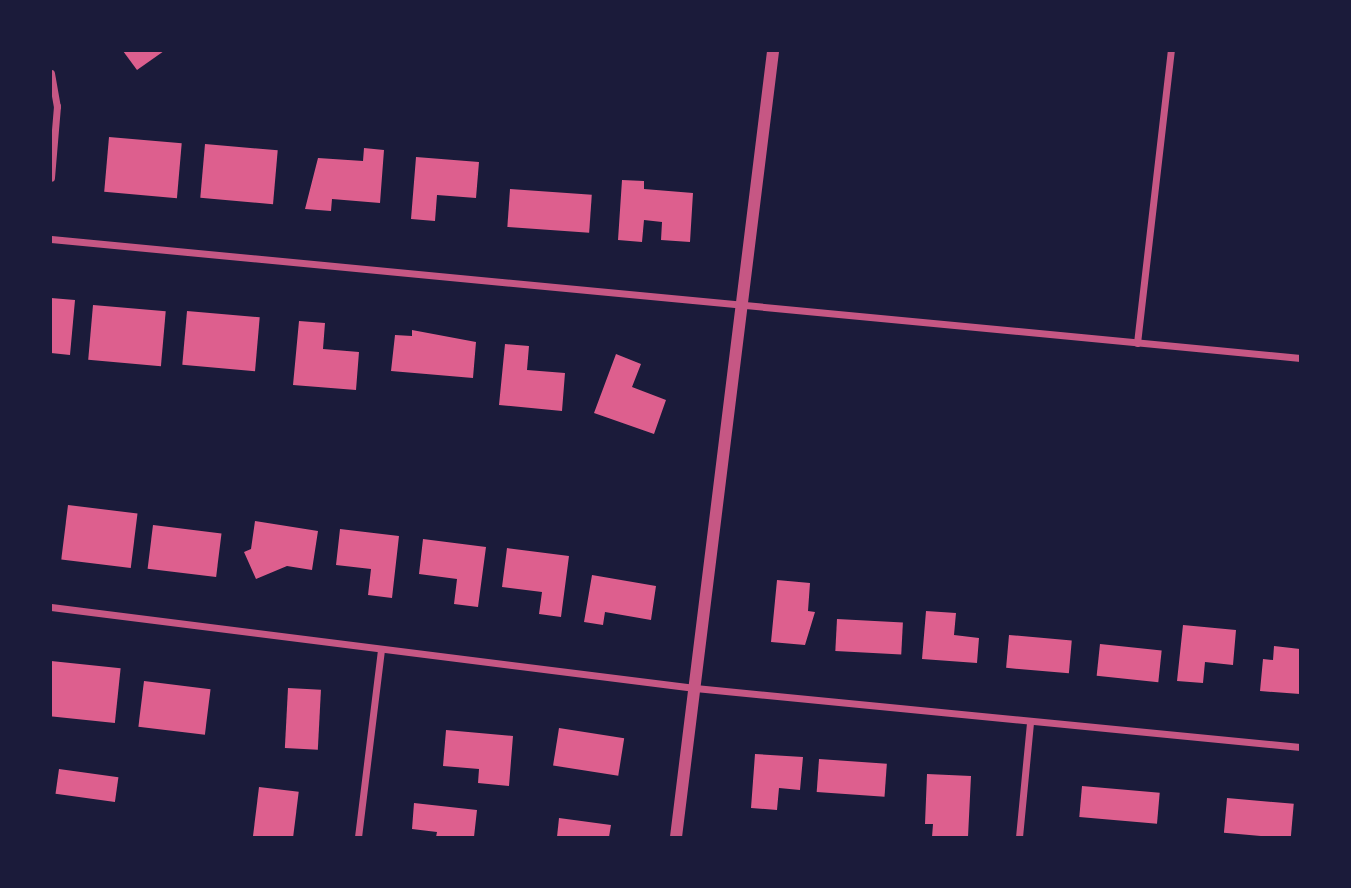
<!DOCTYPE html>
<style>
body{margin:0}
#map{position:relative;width:1351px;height:888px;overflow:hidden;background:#1b1b3a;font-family:"Open Sans",sans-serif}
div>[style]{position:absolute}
.building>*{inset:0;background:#dd5f8e;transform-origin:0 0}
.minor>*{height:7px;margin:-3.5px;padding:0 3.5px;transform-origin:3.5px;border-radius:3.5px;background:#c65784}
.tertiary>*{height:12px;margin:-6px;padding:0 6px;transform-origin:6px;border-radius:6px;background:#c65784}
span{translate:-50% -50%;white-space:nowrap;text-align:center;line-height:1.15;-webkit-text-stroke:6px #1b1b3a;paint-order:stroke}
.frame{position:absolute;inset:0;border:52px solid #1b1b3a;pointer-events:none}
</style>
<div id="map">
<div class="building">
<i style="clip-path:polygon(123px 51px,164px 51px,137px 70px)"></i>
<i style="left:109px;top:137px;width:73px;height:55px;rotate:5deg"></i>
<i style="left:205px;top:144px;width:73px;height:54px;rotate:5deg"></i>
<i style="clip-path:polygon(364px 148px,384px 150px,380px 203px,332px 199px,331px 211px,305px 209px,318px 158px,363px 161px)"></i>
<i style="clip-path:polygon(416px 157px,479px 162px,476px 198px,437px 195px,435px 221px,411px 219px)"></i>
<i style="clip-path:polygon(622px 180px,644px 181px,644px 189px,693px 193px,690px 242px,661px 240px,662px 222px,644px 220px,642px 242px,618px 240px)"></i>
<i style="left:510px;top:189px;width:82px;height:38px;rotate:4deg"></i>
<i style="clip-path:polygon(51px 298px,75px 300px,70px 355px,51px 353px)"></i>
<i style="left:93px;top:305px;width:73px;height:55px;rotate:5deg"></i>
<i style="left:187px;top:311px;width:73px;height:54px;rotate:5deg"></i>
<i style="clip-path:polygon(299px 321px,325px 323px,323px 349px,359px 352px,356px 390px,293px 385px)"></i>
<i style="clip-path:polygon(412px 330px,476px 342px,473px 378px,391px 371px,395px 335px,412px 336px)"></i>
<i style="clip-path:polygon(505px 344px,529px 346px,527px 370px,565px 373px,562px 411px,499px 405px)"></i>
<i style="clip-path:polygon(616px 354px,641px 364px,632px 387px,666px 400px,654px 434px,594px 413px)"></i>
<i style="left:68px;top:505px;width:70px;height:55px;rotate:7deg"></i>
<i style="clip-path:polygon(255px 521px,318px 531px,312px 570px,287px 566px,256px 579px,244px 552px,251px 549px)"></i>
<i style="left:153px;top:525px;width:69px;height:44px;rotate:7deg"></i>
<i style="clip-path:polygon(340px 529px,399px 536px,392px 598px,368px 595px,371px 569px,336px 565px)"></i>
<i style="clip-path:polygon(423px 539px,486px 547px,478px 607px,454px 604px,457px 579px,419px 574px)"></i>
<i style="clip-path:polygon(507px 548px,569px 556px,561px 617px,539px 614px,542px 592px,502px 587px)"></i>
<i style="clip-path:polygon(592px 575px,656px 586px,651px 620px,605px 612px,603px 625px,584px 622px)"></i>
<i style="clip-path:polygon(777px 580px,810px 583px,808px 611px,815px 612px,805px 645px,771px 642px)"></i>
<i style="clip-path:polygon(926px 611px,956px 613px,954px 635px,979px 638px,977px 663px,922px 659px)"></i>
<i style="left:837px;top:619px;width:66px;height:32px;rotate:3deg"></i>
<i style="clip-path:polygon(1183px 625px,1236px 630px,1233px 665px,1205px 662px,1203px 683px,1177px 681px)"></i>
<i style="left:1009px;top:635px;width:63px;height:33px;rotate:5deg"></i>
<i style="left:1100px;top:644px;width:62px;height:32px;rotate:6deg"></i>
<i style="clip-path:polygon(1274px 646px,1300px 649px,1300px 694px,1260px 691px,1263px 659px,1273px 660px)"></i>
<i style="left:51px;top:661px;width:70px;height:55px;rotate:6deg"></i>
<i style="left:144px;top:681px;width:67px;height:46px;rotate:7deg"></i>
<i style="left:288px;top:688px;width:33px;height:60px;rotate:3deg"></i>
<i style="left:559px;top:728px;width:66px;height:38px;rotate:9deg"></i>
<i style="clip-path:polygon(446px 730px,513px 736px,509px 786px,478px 783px,479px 769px,443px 766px)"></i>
<i style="clip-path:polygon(755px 754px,803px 757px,800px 790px,779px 788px,777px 810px,751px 808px)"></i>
<i style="left:819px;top:759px;width:68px;height:33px;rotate:4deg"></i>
<i style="left:59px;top:769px;width:60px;height:25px;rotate:8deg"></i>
<i style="clip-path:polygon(927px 774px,971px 776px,968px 837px,932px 837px,933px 824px,925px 824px)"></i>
<i style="left:1082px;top:786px;width:78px;height:31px;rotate:5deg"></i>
<i style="left:259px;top:787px;width:40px;height:50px;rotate:7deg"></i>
<i style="left:1227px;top:798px;width:67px;height:35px;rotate:5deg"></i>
<i style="clip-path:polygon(414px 803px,477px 810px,474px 837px,436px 837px,437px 832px,412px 829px)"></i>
<i style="clip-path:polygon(559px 818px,611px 825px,609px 837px,557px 837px)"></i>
</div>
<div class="minor">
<i style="left:51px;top:73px;width:34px;rotate:80deg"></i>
<i style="left:57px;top:106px;width:72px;rotate:94.8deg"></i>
<i style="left:51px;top:239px;width:1255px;rotate:5.44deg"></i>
<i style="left:1137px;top:343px;width:294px;rotate:-83.4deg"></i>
<i style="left:51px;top:607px;width:649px;rotate:7.17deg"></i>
<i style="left:695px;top:688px;width:608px;rotate:5.57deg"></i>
<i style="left:358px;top:837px;width:188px;rotate:-83deg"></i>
<i style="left:1019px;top:837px;width:116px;rotate:-84.5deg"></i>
</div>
<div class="tertiary">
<i style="left:676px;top:837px;width:792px;rotate:-82.96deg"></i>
</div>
<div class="frame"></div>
</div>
